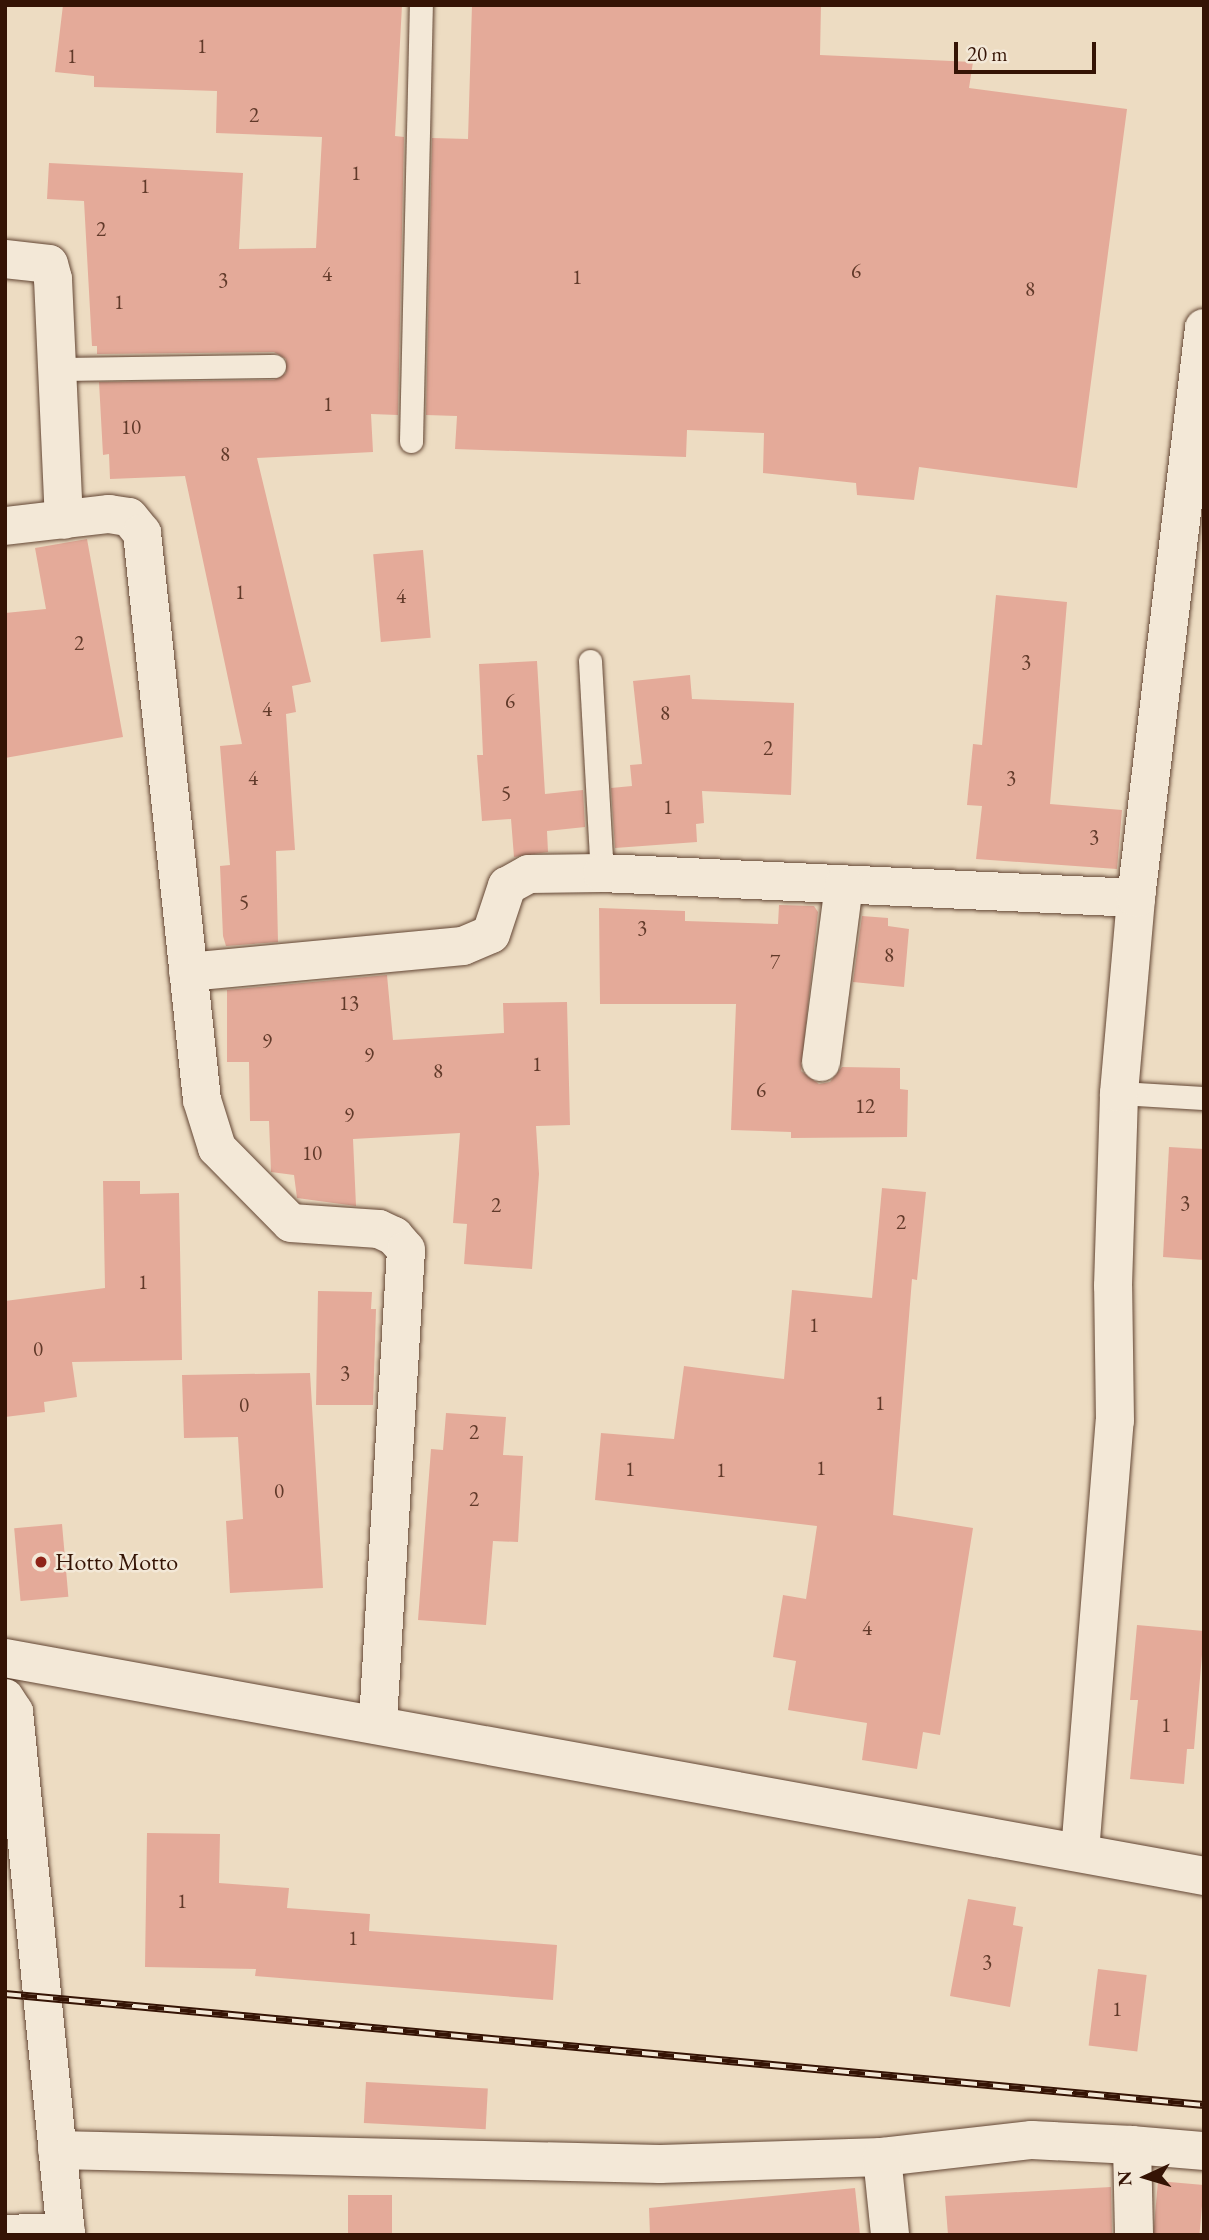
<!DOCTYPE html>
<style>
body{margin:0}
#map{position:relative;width:1209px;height:2240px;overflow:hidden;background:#eddcc2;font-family:"EB Garamond",serif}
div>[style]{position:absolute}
.building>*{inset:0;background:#e4aa99;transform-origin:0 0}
.roads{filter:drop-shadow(0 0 2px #634634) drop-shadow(0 0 2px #634634)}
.service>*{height:23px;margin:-11.5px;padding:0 11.5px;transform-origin:11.5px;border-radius:11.5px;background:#f3e8d7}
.minor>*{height:38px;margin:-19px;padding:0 19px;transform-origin:19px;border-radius:19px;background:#f3e8d7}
.tertiary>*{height:38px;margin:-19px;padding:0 19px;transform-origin:19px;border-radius:19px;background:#f3e8d7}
.rail>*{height:8px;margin-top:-4px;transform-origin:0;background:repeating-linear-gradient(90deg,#f3e8d7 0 16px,#351405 0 32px);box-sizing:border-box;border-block:2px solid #351405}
.dots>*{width:19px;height:19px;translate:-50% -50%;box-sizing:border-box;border:4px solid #f3e8d7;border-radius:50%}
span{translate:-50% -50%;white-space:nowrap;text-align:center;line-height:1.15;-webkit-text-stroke:5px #f3e8d7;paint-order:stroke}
.number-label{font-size:21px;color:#613a2a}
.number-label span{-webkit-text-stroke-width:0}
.poi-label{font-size:24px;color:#351405}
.left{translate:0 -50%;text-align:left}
.frame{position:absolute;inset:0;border:7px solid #351405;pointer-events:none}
.north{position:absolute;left:1111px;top:2142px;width:70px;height:70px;-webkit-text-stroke:5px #f3e8d7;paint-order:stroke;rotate:266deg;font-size:19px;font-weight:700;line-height:28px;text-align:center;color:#351405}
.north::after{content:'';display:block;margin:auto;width:24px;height:32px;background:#351405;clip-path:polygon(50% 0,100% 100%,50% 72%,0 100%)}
.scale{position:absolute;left:954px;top:42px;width:142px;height:32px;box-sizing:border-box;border:4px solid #351405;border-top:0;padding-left:9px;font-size:21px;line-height:24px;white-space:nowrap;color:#351405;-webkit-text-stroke:5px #f3e8d7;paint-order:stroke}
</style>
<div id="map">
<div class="building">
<i style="clip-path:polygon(63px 5px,402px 5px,395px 136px,404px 137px,398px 415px,371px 414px,373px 452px,257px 458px,311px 682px,292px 686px,296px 712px,286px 714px,295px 850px,276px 851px,278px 942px,226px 946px,223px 936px,220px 866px,230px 865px,220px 746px,242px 744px,185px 476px,110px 479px,109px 454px,103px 455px,99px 382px,274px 380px,286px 373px,286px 359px,274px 352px,97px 354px,97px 346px,92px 346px,84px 201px,47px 199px,49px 163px,243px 173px,239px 249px,316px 248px,322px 137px,216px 133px,217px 91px,94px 87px,94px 76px,55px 72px)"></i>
<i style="clip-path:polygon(472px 5px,821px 5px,820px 55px,973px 62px,969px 88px,1127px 109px,1077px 488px,919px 467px,914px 500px,857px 495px,856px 483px,763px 473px,764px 433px,687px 430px,686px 457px,455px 449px,457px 416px,426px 415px,432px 138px,468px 139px)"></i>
<i style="clip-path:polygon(87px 539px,123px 737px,5px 758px,5px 613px,46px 609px,35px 548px)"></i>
<i style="left:423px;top:550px;width:88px;height:50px;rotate:85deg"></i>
<i style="clip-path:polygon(996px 595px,1067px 602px,1050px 804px,1122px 810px,1117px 869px,976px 859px,982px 806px,967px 805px,973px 744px,982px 745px)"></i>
<i style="clip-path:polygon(537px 661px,545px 794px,583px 790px,585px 827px,547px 831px,548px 852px,514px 857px,511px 819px,482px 821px,477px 755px,483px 755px,479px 664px)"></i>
<i style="clip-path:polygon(690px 675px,692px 699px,794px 703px,791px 795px,702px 791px,704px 823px,696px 824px,697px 842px,615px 848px,611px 788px,632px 786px,630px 765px,642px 764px,633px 681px)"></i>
<i style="clip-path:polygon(779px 905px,814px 906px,818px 912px,801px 1071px,819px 1084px,830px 1082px,842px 1067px,900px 1068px,900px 1089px,908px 1090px,907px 1137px,791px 1138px,791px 1132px,731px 1130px,736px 1004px,600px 1004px,599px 908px,685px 911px,685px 921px,778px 924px)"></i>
<i style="clip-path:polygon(862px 916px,888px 918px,888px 926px,909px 929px,904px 987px,853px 982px)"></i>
<i style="clip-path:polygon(387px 975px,393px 1040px,504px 1033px,503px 1003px,567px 1002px,570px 1125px,536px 1126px,539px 1174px,532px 1269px,464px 1264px,467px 1224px,453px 1223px,460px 1133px,353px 1139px,356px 1206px,297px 1198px,294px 1175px,271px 1172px,269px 1121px,250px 1121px,249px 1062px,227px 1062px,227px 990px)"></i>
<i style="clip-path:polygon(1169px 1147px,1204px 1149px,1204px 1260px,1163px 1257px)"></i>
<i style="clip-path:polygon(103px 1181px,140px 1181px,140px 1194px,179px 1193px,182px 1360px,72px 1362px,77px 1397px,44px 1402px,45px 1412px,5px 1417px,5px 1301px,105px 1288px)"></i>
<i style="clip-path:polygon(882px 1188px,926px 1192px,917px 1280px,912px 1279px,893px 1515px,973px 1528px,940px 1735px,923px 1732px,917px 1769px,862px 1760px,867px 1723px,788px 1710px,796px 1661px,773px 1657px,783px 1595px,806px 1599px,817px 1526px,595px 1500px,601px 1433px,674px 1439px,684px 1366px,784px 1379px,792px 1290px,872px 1298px)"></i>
<i style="clip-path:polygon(318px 1291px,372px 1292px,371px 1309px,376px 1309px,373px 1405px,316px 1405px)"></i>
<i style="clip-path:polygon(310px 1373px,323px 1588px,230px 1593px,226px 1521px,243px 1519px,238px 1437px,184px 1438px,182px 1375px)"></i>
<i style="clip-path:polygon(446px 1413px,506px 1417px,503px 1455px,523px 1456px,518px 1542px,493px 1541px,486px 1625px,418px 1620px,431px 1449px,443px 1450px)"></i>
<i style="left:62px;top:1524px;width:73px;height:48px;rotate:85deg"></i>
<i style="clip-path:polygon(1137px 1625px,1204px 1631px,1194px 1749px,1187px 1749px,1184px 1784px,1130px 1779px,1138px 1700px,1130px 1700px)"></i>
<i style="clip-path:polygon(147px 1833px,220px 1834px,219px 1883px,289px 1888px,287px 1908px,370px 1914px,369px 1931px,557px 1945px,553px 2000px,255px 1976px,256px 1969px,145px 1967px)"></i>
<i style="clip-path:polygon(968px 1899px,1016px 1907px,1013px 1925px,1023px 1927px,1010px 2007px,950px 1996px)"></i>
<i style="left:1098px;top:1969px;width:49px;height:77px;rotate:7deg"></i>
<i style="left:366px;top:2082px;width:122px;height:41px;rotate:3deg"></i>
<i style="left:1158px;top:2181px;width:46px;height:54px;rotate:5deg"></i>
<i style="clip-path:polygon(1111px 2187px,1112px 2235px,948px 2235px,945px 2196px)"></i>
<i style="clip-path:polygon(855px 2188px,860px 2235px,650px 2235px,649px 2208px)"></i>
<i style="left:392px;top:2195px;width:40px;height:44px;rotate:90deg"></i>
</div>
<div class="roads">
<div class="service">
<i style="left:57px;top:369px;width:217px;rotate:-0.8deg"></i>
<i style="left:411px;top:441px;width:436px;rotate:-88.7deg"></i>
<i style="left:590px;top:661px;width:212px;rotate:86.8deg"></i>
<i style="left:1119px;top:1093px;width:85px;rotate:3.4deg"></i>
</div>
<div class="minor">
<i style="left:5px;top:259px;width:44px;rotate:6.5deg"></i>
<i style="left:49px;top:264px;width:16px;rotate:75deg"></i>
<i style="left:53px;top:279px;width:241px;rotate:87.4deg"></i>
<i style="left:5px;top:526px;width:105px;rotate:-6.6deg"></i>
<i style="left:109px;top:514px;width:20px;rotate:9deg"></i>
<i style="left:129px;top:517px;width:21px;rotate:51deg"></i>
<i style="left:142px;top:533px;width:570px;rotate:83.96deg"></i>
<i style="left:202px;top:1100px;width:50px;rotate:72.6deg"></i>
<i style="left:217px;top:1148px;width:105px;rotate:45.4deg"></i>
<i style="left:291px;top:1223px;width:88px;rotate:3.9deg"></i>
<i style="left:379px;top:1229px;width:17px;rotate:25deg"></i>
<i style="left:394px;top:1236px;width:18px;rotate:49deg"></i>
<i style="left:406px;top:1250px;width:476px;rotate:93.4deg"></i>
<i style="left:188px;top:972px;width:276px;rotate:-5.4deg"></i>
<i style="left:463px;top:946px;width:30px;rotate:-23deg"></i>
<i style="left:491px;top:934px;width:51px;rotate:-71.6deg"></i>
<i style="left:507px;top:886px;width:25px;rotate:-29deg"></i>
<i style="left:529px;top:874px;width:73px;rotate:-0.8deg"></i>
<i style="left:602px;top:873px;width:535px;rotate:2.68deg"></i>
<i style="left:821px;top:1062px;width:179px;rotate:-82.6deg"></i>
<i style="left:1080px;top:1852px;width:432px;rotate:-85.4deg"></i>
<i style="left:1115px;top:1421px;width:135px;rotate:-90.8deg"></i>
<i style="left:1113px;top:1286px;width:193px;rotate:-88.2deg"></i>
<i style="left:1119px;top:1093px;width:196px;rotate:-85deg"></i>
<i style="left:1136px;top:898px;width:574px;rotate:-83.2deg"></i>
<i style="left:1132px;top:2145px;width:72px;rotate:4.8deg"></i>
<i style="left:57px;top:2150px;width:603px;rotate:1.33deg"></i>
<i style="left:660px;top:2164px;width:222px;rotate:-1.8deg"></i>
<i style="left:882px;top:2157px;width:151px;rotate:-6.5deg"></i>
<i style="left:1032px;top:2140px;width:100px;rotate:2.9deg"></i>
<i style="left:1132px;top:2145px;width:90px;rotate:88.7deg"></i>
<i style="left:882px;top:2157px;width:78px;rotate:84.1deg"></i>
<i style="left:5px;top:2234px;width:61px;rotate:-1.9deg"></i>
</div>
<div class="tertiary">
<i style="left:5px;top:1658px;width:1219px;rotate:10.3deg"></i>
<i style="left:5px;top:1698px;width:17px;rotate:57deg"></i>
<i style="left:14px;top:1712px;width:526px;rotate:84.32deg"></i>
</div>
</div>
<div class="rail">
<i style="left:5px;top:1994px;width:1204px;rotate:5.29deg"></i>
</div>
<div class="dots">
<i style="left:41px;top:1562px;background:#8f2418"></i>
</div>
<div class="number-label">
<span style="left:202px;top:46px">1</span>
<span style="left:72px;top:56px">1</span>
<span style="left:254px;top:115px">2</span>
<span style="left:356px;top:173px">1</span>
<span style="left:145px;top:186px">1</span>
<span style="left:101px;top:229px">2</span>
<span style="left:856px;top:271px">6</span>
<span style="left:327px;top:274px">4</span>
<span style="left:577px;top:277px">1</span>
<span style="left:223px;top:280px">3</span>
<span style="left:1030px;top:289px">8</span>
<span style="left:119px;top:302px">1</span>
<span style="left:328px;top:404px">1</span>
<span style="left:131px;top:427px">10</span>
<span style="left:225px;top:454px">8</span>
<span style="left:240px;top:592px">1</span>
<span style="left:401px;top:596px">4</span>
<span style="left:79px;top:643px">2</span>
<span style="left:1026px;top:662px">3</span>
<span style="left:510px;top:701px">6</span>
<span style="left:267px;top:709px">4</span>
<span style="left:665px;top:713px">8</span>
<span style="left:768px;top:748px">2</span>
<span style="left:253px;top:778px">4</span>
<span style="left:1011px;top:778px">3</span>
<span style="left:506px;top:793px">5</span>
<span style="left:668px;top:807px">1</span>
<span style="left:1094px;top:837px">3</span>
<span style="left:244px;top:902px">5</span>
<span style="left:642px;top:928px">3</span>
<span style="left:889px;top:955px">8</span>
<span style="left:775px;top:962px">7</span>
<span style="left:349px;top:1003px">13</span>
<span style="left:267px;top:1041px">9</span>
<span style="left:369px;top:1055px">9</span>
<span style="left:537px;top:1064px">1</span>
<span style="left:438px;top:1071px">8</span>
<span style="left:761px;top:1090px">6</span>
<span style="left:865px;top:1106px">12</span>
<span style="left:349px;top:1115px">9</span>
<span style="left:312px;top:1153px">10</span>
<span style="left:1185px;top:1203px">3</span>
<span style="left:496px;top:1205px">2</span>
<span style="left:901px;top:1222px">2</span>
<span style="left:143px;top:1282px">1</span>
<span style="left:814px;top:1325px">1</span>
<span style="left:38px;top:1349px">0</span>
<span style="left:345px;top:1373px">3</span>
<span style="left:880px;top:1403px">1</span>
<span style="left:244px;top:1405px">0</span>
<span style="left:474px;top:1432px">2</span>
<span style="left:821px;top:1468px">1</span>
<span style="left:630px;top:1469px">1</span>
<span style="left:721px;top:1470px">1</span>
<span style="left:279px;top:1491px">0</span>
<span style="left:474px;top:1499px">2</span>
<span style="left:867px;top:1628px">4</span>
<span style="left:1166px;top:1725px">1</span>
<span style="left:182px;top:1901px">1</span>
<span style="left:353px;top:1938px">1</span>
<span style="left:987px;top:1962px">3</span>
<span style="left:1117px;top:2009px">1</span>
</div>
<div class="poi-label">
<span class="left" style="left:55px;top:1562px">Hotto Motto</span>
</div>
<div class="frame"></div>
<div class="north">N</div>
<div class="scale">20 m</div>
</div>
